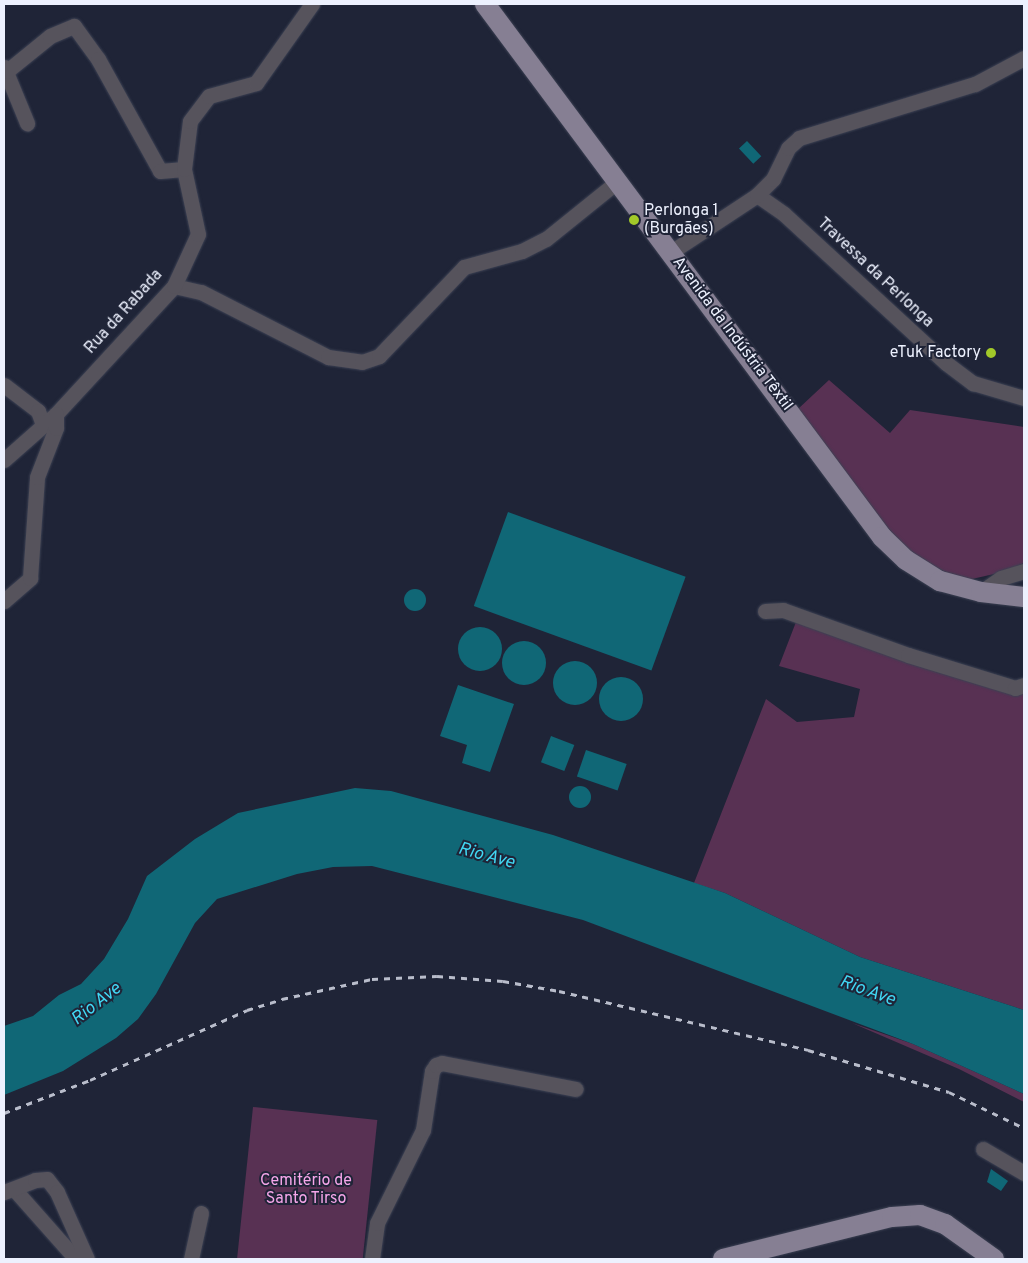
<!DOCTYPE html>
<meta charset="utf-8">
<style>
body{margin:0}
#map{position:relative;width:1028px;height:1263px;overflow:hidden;background:#1f2437;font-family:Overpass,sans-serif}
div>[style]{position:absolute}
.green>*{inset:0;background:#583153;transform-origin:0 0}
.water>*{inset:0;background:#106776;transform-origin:0 0}
.round{border-radius:50%}
.roads{filter:drop-shadow(0 0 1px #3c4153) drop-shadow(0 0 1px #3c4153)}
.minor>*{height:15px;margin:-7.5px;padding:0 7.5px;transform-origin:7.5px;border-radius:7.5px;background:#56535c}
.major>*{height:20px;margin:-10px;padding:0 10px;transform-origin:10px;border-radius:10px;background:#867f93}
.rail>*{height:3px;margin-top:-1.5px;transform-origin:0;background:repeating-linear-gradient(90deg,#b9bdcb 0 6px,transparent 0 12px)}
.dots>*{width:14px;height:14px;translate:-50% -50%;box-sizing:border-box;border:2px solid #1f2437;border-radius:50%}
span{translate:-50% -50%;white-space:nowrap;text-align:center;line-height:1.15;-webkit-text-stroke:4px #1f2437;paint-order:stroke}
.poi-label{font-size:16px;color:#edf1fe}
.left{translate:0 -50%;text-align:left}
.right{translate:-100% -50%;text-align:right}
.street-label{font-size:16px;color:#edf1fe}
.park-label{font-size:16px;color:#f6a6ea}
.water-label{font-size:18px;color:#41d8f4;font-style:italic}
.frame{position:absolute;inset:0;border:5px solid #edf1fe;pointer-events:none}
</style>
<div id="map">
<div class="green">
<i style="clip-path:polygon(829px 380px,890px 433px,910px 410px,1024px 427px,1024px 563px,1003px 572px,963px 581px,914px 556px,894px 538px,798px 409px)"></i>
<i style="clip-path:polygon(796px 622px,1024px 693px,1024px 1010px,860px 957px,725px 893px,694px 883px,766px 699px,797px 722px,854px 717px,860px 689px,779px 666px)"></i>
<i style="clip-path:polygon(852px 1023px,913px 1044px,1024px 1094px,1024px 1102px,959px 1069px)"></i>
<i style="left:253px;top:1107px;width:125px;height:153px;rotate:6deg"></i>
</div>
<div class="water">
<i style="left:747px;top:141px;width:21px;height:11px;rotate:47deg"></i>
<i style="left:508px;top:512px;width:189px;height:100px;rotate:20deg"></i>
<i class="round" style="left:404px;top:589px;width:22px;height:22px"></i>
<i class="round" style="left:458px;top:627px;width:44px;height:44px"></i>
<i class="round" style="left:502px;top:641px;width:44px;height:44px"></i>
<i class="round" style="left:553px;top:661px;width:44px;height:44px"></i>
<i class="round" style="left:599px;top:677px;width:44px;height:44px"></i>
<i style="clip-path:polygon(458px 685px,514px 704px,490px 772px,462px 763px,467px 745px,440px 736px)"></i>
<i style="left:551px;top:736px;width:25px;height:28px;rotate:21deg"></i>
<i style="left:586px;top:750px;width:43px;height:28px;rotate:19deg"></i>
<i class="round" style="left:569px;top:786px;width:22px;height:22px"></i>
<i style="clip-path:polygon(355px 788px,391px 791px,553px 835px,725px 893px,860px 957px,1024px 1010px,1024px 1094px,913px 1044px,583px 920px,372px 866px,333px 867px,297px 874px,217px 899px,195px 923px,156px 994px,138px 1019px,116px 1038px,63px 1071px,4px 1095px,4px 1026px,33px 1016px,59px 995px,81px 984px,104px 959px,128px 919px,147px 876px,195px 839px,238px 813px)"></i>
<i style="clip-path:polygon(991px 1169px,1008px 1181px,1001px 1191px,987px 1182px)"></i>
</div>
<div class="roads">
<div class="minor">
<i style="left:4px;top:67px;width:61px;rotate:67.7deg"></i>
<i style="left:7px;top:71px;width:55px;rotate:-39.1deg"></i>
<i style="left:50px;top:36px;width:26px;rotate:-23deg"></i>
<i style="left:74px;top:26px;width:41px;rotate:54deg"></i>
<i style="left:98px;top:59px;width:128px;rotate:61deg"></i>
<i style="left:160px;top:171px;width:24px;rotate:-5deg"></i>
<i style="left:757px;top:195px;width:33px;rotate:35deg"></i>
<i style="left:784px;top:214px;width:220px;rotate:42.6deg"></i>
<i style="left:946px;top:363px;width:34px;rotate:37deg"></i>
<i style="left:973px;top:383px;width:53px;rotate:16.4deg"></i>
<i style="left:671px;top:252px;width:103px;rotate:-33.5deg"></i>
<i style="left:757px;top:195px;width:23px;rotate:-45deg"></i>
<i style="left:773px;top:179px;width:34px;rotate:-64deg"></i>
<i style="left:788px;top:148px;width:15px;rotate:-42deg"></i>
<i style="left:799px;top:138px;width:184px;rotate:-17.1deg"></i>
<i style="left:975px;top:84px;width:55px;rotate:-28deg"></i>
<i style="left:174px;top:286px;width:28px;rotate:13deg"></i>
<i style="left:201px;top:292px;width:143px;rotate:27.1deg"></i>
<i style="left:328px;top:357px;width:34px;rotate:8deg"></i>
<i style="left:362px;top:362px;width:18px;rotate:-19deg"></i>
<i style="left:379px;top:356px;width:123px;rotate:-46.3deg"></i>
<i style="left:464px;top:267px;width:60px;rotate:-15.4deg"></i>
<i style="left:522px;top:251px;width:27px;rotate:-27deg"></i>
<i style="left:546px;top:239px;width:92px;rotate:-38.9deg"></i>
<i style="left:4px;top:385px;width:43px;rotate:37.4deg"></i>
<i style="left:38px;top:411px;width:15px;rotate:70deg"></i>
<i style="left:4px;top:460px;width:69px;rotate:-41.5deg"></i>
<i style="left:56px;top:414px;width:174px;rotate:-47.3deg"></i>
<i style="left:174px;top:286px;width:57px;rotate:-65.2deg"></i>
<i style="left:198px;top:234px;width:66px;rotate:-102.2deg"></i>
<i style="left:184px;top:169px;width:48px;rotate:-82.9deg"></i>
<i style="left:190px;top:121px;width:31px;rotate:-53deg"></i>
<i style="left:209px;top:96px;width:49px;rotate:-15.5deg"></i>
<i style="left:256px;top:83px;width:97px;rotate:-54.7deg"></i>
<i style="left:981px;top:592px;width:24px;rotate:-35deg"></i>
<i style="left:1001px;top:578px;width:24px;rotate:-17deg"></i>
<i style="left:4px;top:601px;width:35px;rotate:-41deg"></i>
<i style="left:30px;top:578px;width:101px;rotate:-86deg"></i>
<i style="left:37px;top:477px;width:53px;rotate:-68.8deg"></i>
<i style="left:56px;top:428px;width:14px;rotate:-90deg"></i>
<i style="left:765px;top:611px;width:18px;rotate:-3deg"></i>
<i style="left:783px;top:610px;width:133px;rotate:19.8deg"></i>
<i style="left:908px;top:655px;width:112px;rotate:17.1deg"></i>
<i style="left:1015px;top:688px;width:9px;rotate:-18deg"></i>
<i style="left:983px;top:1149px;width:48px;rotate:30.3deg"></i>
<i style="left:14px;top:1189px;width:94px;rotate:48.5deg"></i>
<i style="left:4px;top:1192px;width:33px;rotate:-21deg"></i>
<i style="left:35px;top:1180px;width:12px;rotate:-5deg"></i>
<i style="left:47px;top:1179px;width:16px;rotate:52deg"></i>
<i style="left:57px;top:1192px;width:73px;rotate:65.9deg"></i>
<i style="left:191px;top:1259px;width:47px;rotate:-77.7deg"></i>
<i style="left:372px;top:1259px;width:36px;rotate:-82deg"></i>
<i style="left:377px;top:1223px;width:104px;rotate:-63.7deg"></i>
<i style="left:423px;top:1130px;width:60px;rotate:-81.3deg"></i>
<i style="left:432px;top:1071px;width:7px;rotate:-56deg"></i>
<i style="left:436px;top:1065px;width:6px;rotate:-18deg"></i>
<i style="left:442px;top:1063px;width:136px;rotate:11deg"></i>
</div>
<div class="major">
<i style="left:485px;top:4px;width:665px;rotate:53.32deg"></i>
<i style="left:882px;top:537px;width:33px;rotate:44deg"></i>
<i style="left:906px;top:560px;width:40px;rotate:32deg"></i>
<i style="left:940px;top:581px;width:42px;rotate:15deg"></i>
<i style="left:981px;top:592px;width:43px;rotate:6.6deg"></i>
<i style="left:723px;top:1259px;width:174px;rotate:-14deg"></i>
<i style="left:892px;top:1217px;width:28px;rotate:-4deg"></i>
<i style="left:920px;top:1215px;width:27px;rotate:20deg"></i>
<i style="left:945px;top:1224px;width:60px;rotate:35.5deg"></i>
</div>
</div>
<div class="rail">
<i style="left:4px;top:1113px;width:92px;rotate:-21deg"></i>
<i style="left:90px;top:1080px;width:172px;rotate:-24deg"></i>
<i style="left:247px;top:1010px;width:37px;rotate:-17deg"></i>
<i style="left:282px;top:999px;width:92px;rotate:-12.5deg"></i>
<i style="left:372px;top:979px;width:65px;rotate:-2.6deg"></i>
<i style="left:437px;top:976px;width:66px;rotate:4.3deg"></i>
<i style="left:503px;top:981px;width:57px;rotate:10.1deg"></i>
<i style="left:559px;top:991px;width:256px;rotate:13.3deg"></i>
<i style="left:808px;top:1050px;width:147px;rotate:16.6deg"></i>
<i style="left:949px;top:1092px;width:83px;rotate:25.6deg"></i>
</div>
<div class="dots">
<i style="left:634px;top:220px;background:#a2c929"></i>
<i style="left:991px;top:353px;background:#a2c929"></i>
</div>
<div class="poi-label">
<span class="left" style="left:644px;top:220px">Perlonga 1<br>(Burgães)</span>
<span class="right" style="left:981px;top:353px">eTuk Factory</span>
</div>
<div class="street-label">
<span style="left:875px;top:273px;rotate:43deg">Travessa da Perlonga</span>
<span style="left:124px;top:312px;rotate:-48deg">Rua da Rabada</span>
<span style="left:732px;top:334px;rotate:53deg">Avenida da Indústria Têxtil</span>
</div>
<div class="park-label">
<span style="left:306px;top:1190px">Cemitério de<br>Santo Tirso</span>
</div>
<div class="water-label">
<span style="left:486px;top:857px;rotate:15deg">Rio Ave</span>
<span style="left:867px;top:992px;rotate:20deg">Rio Ave</span>
<span style="left:97px;top:1005px;rotate:-38deg">Rio Ave</span>
</div>
<div class="frame"></div>
</div>
